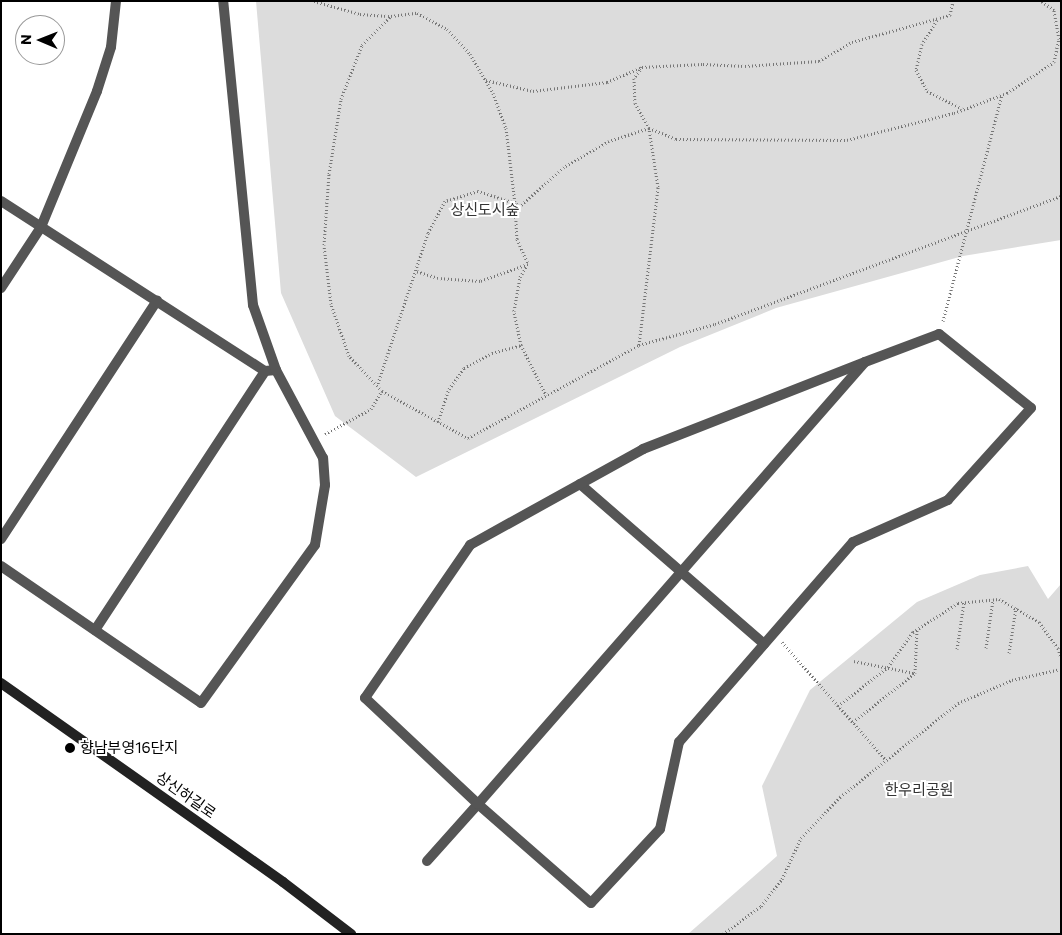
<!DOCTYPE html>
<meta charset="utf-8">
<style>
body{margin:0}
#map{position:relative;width:1062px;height:935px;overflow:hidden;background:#fff;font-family:Commissioner,"Noto Sans KR",sans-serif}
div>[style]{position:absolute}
.green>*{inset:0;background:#dcdcdc}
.path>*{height:3px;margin-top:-1.5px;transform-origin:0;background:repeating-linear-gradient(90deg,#777 0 1px,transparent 0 3.5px)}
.lane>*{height:10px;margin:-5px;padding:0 5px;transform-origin:5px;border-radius:5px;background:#555}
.street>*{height:10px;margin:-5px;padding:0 5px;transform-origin:5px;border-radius:5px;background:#555}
.secondary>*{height:10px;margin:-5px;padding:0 5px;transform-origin:5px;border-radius:5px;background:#222}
.dots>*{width:14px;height:14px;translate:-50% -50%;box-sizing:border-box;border:2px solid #fff;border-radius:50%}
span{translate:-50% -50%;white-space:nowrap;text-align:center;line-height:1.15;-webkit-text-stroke:4px #fff;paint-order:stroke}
.park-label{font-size:15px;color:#333}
.poi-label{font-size:15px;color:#000}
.left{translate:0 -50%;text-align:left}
.street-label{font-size:15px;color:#000}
.frame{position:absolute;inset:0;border:2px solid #000;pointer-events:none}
.north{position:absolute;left:15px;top:15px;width:50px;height:50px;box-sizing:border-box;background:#fff;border:1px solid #999;border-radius:50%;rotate:271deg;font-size:14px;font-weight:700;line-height:20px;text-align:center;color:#000}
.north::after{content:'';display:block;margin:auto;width:18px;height:22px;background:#000;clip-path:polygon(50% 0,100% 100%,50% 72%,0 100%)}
</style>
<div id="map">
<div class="green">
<i style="clip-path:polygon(256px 1px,1061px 1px,1061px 240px,963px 256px,776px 308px,680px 347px,416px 477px,335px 416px,281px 293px)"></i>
<i style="clip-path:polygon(1028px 566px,1048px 599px,1061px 584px,1061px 934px,688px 934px,777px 856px,762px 786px,810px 690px,917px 602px,980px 575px)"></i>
</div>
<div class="path">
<i style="left:314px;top:1px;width:48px;rotate:15.8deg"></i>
<i style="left:360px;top:14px;width:31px;rotate:4deg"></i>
<i style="left:937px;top:20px;width:28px;rotate:122deg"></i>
<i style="left:922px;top:44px;width:27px;rotate:103deg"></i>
<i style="left:916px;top:70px;width:24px;rotate:62deg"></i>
<i style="left:927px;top:91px;width:39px;rotate:27deg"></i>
<i style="left:642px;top:67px;width:14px;rotate:126deg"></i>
<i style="left:634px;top:78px;width:25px;rotate:88deg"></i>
<i style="left:635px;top:103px;width:29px;rotate:61deg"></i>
<i style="left:649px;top:128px;width:29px;rotate:22deg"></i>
<i style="left:676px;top:139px;width:171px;rotate:0.3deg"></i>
<i style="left:847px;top:140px;width:110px;rotate:-14.2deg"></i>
<i style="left:954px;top:113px;width:57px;rotate:-20.7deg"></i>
<i style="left:1007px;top:93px;width:56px;rotate:-33.4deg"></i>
<i style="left:1054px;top:62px;width:24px;rotate:-78deg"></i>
<i style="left:1059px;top:39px;width:29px;rotate:-100deg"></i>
<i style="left:1054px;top:10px;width:16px;rotate:-145deg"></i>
<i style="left:486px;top:80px;width:48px;rotate:13.2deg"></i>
<i style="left:533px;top:91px;width:75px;rotate:-6.9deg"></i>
<i style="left:607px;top:82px;width:38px;rotate:-23deg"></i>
<i style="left:642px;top:67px;width:61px;rotate:-2.8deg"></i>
<i style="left:703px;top:64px;width:42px;rotate:2.7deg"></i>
<i style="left:745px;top:66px;width:74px;rotate:-3.9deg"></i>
<i style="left:819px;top:61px;width:38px;rotate:-30deg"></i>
<i style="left:852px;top:42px;width:102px;rotate:-15.4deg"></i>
<i style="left:950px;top:15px;width:14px;rotate:-78deg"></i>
<i style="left:943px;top:321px;width:234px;rotate:-75.4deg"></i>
<i style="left:521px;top:345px;width:56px;rotate:63.4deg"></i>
<i style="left:639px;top:345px;width:79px;rotate:-15.4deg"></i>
<i style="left:715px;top:324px;width:369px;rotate:-20.3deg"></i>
<i style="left:382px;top:391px;width:98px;rotate:28.7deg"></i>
<i style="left:468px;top:438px;width:195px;rotate:-28.5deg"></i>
<i style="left:639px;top:345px;width:159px;rotate:-83.1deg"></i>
<i style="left:658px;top:187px;width:60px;rotate:-98.7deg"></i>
<i style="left:649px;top:128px;width:42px;rotate:162deg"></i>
<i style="left:609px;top:141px;width:52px;rotate:150deg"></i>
<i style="left:564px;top:167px;width:59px;rotate:138.4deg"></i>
<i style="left:520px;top:206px;width:6px;rotate:-149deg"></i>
<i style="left:515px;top:203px;width:36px;rotate:87deg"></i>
<i style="left:517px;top:239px;width:27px;rotate:66deg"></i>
<i style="left:528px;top:264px;width:51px;rotate:160.5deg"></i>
<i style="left:480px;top:281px;width:42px;rotate:-175.9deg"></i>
<i style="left:438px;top:278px;width:22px;rotate:-162deg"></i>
<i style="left:438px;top:422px;width:35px;rotate:-72deg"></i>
<i style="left:449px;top:389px;width:26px;rotate:-54deg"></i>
<i style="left:464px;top:368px;width:32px;rotate:-28deg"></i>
<i style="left:492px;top:353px;width:30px;rotate:-15deg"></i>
<i style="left:521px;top:345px;width:35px;rotate:-102deg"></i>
<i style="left:514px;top:311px;width:35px;rotate:-80deg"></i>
<i style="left:520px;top:277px;width:13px;rotate:-58deg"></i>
<i style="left:325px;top:434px;width:52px;rotate:-28.5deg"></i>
<i style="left:371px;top:409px;width:21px;rotate:-59deg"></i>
<i style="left:382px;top:391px;width:48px;rotate:-133.3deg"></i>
<i style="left:349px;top:356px;width:55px;rotate:-109.1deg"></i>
<i style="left:331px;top:304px;width:59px;rotate:-96.8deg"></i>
<i style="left:324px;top:245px;width:71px;rotate:-86deg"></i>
<i style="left:329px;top:174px;width:76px;rotate:-80.9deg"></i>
<i style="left:341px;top:99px;width:58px;rotate:-68.7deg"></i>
<i style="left:362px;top:45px;width:41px;rotate:-45deg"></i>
<i style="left:391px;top:16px;width:26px;rotate:-7deg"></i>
<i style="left:417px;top:13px;width:34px;rotate:28deg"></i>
<i style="left:447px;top:29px;width:34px;rotate:47deg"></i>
<i style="left:470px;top:54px;width:45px;rotate:59.5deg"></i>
<i style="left:493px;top:93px;width:37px;rotate:70deg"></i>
<i style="left:506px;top:128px;width:76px;rotate:83.2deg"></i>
<i style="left:515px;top:203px;width:39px;rotate:-162deg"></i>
<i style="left:478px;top:191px;width:34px;rotate:163deg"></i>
<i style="left:445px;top:201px;width:36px;rotate:118deg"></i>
<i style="left:428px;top:233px;width:161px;rotate:108.4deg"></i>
<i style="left:782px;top:642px;width:157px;rotate:48.6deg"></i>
<i style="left:986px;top:648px;width:49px;rotate:-81.7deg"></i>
<i style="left:957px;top:649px;width:48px;rotate:-81.5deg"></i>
<i style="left:1009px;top:653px;width:46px;rotate:-81.2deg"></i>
<i style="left:854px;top:661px;width:61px;rotate:11.3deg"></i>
<i style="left:838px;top:706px;width:63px;rotate:-38deg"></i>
<i style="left:888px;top:667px;width:43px;rotate:-54.5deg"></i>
<i style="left:913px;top:632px;width:54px;rotate:-32.8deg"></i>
<i style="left:958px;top:603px;width:41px;rotate:-5.6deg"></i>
<i style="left:999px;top:599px;width:46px;rotate:29.9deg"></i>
<i style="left:1039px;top:622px;width:32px;rotate:54deg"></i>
<i style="left:1058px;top:648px;width:10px;rotate:73deg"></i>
<i style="left:853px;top:722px;width:79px;rotate:-38.3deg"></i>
<i style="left:915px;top:673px;width:44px;rotate:-87.4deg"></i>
<i style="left:723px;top:934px;width:47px;rotate:-36.4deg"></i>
<i style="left:761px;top:906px;width:34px;rotate:-52deg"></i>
<i style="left:782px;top:879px;width:45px;rotate:-65.1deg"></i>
<i style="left:801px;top:838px;width:57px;rotate:-46.4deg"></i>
<i style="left:840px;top:797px;width:151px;rotate:-38.5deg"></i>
<i style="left:958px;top:703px;width:59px;rotate:-23.1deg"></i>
<i style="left:1012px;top:680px;width:50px;rotate:-12.7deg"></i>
</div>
<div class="lane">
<i style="left:580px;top:484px;width:244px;rotate:41deg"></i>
<i style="left:427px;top:861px;width:76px;rotate:-48.2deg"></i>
<i style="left:478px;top:804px;width:587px;rotate:-48.8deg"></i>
<i style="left:865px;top:362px;width:79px;rotate:-20.7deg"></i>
<i style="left:939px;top:334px;width:118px;rotate:38.8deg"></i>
<i style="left:1031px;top:408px;width:124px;rotate:132.1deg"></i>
<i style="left:948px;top:500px;width:104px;rotate:156.1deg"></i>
<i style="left:853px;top:542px;width:265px;rotate:131deg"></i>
<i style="left:679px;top:742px;width:89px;rotate:102.3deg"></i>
<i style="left:660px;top:829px;width:101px;rotate:133deg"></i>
<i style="left:591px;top:903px;width:150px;rotate:-138.8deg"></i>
<i style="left:478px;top:804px;width:155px;rotate:-136.8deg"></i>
<i style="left:365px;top:698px;width:186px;rotate:-55.5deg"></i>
<i style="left:470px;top:545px;width:198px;rotate:-29deg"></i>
<i style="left:643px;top:449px;width:238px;rotate:-21.4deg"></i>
</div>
<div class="street">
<i style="left:1px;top:201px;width:314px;rotate:32.8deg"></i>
<i style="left:265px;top:371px;width:11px;rotate:-5deg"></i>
<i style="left:1px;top:288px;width:73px;rotate:-56.7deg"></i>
<i style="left:41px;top:227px;width:147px;rotate:-67.6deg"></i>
<i style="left:97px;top:91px;width:46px;rotate:-72.3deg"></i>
<i style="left:111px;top:47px;width:46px;rotate:-83.8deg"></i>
<i style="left:1px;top:539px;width:285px;rotate:-56.8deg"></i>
<i style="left:1px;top:566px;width:242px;rotate:34.4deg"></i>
<i style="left:201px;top:703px;width:195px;rotate:-54.2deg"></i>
<i style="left:315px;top:545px;width:61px;rotate:-80.5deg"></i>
<i style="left:325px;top:485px;width:27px;rotate:-94deg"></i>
<i style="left:323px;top:458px;width:100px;rotate:-118.1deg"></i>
<i style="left:276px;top:370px;width:69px;rotate:-109.5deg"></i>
<i style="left:253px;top:305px;width:305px;rotate:-95.6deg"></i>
<i style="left:95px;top:630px;width:310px;rotate:-56.7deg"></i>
</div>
<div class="secondary">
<i style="left:1px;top:683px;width:345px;rotate:35.2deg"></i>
<i style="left:283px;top:882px;width:86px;rotate:37.4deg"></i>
</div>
<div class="dots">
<i style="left:70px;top:748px;background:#000"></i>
</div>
<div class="park-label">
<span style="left:485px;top:210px">상신도시숲</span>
<span style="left:919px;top:790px">한우리공원</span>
</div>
<div class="poi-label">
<span class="left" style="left:80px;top:748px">향남부영16단지</span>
</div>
<div class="street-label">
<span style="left:186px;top:795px;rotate:35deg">상신하길로</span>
</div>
<div class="frame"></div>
<div class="north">N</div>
</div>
